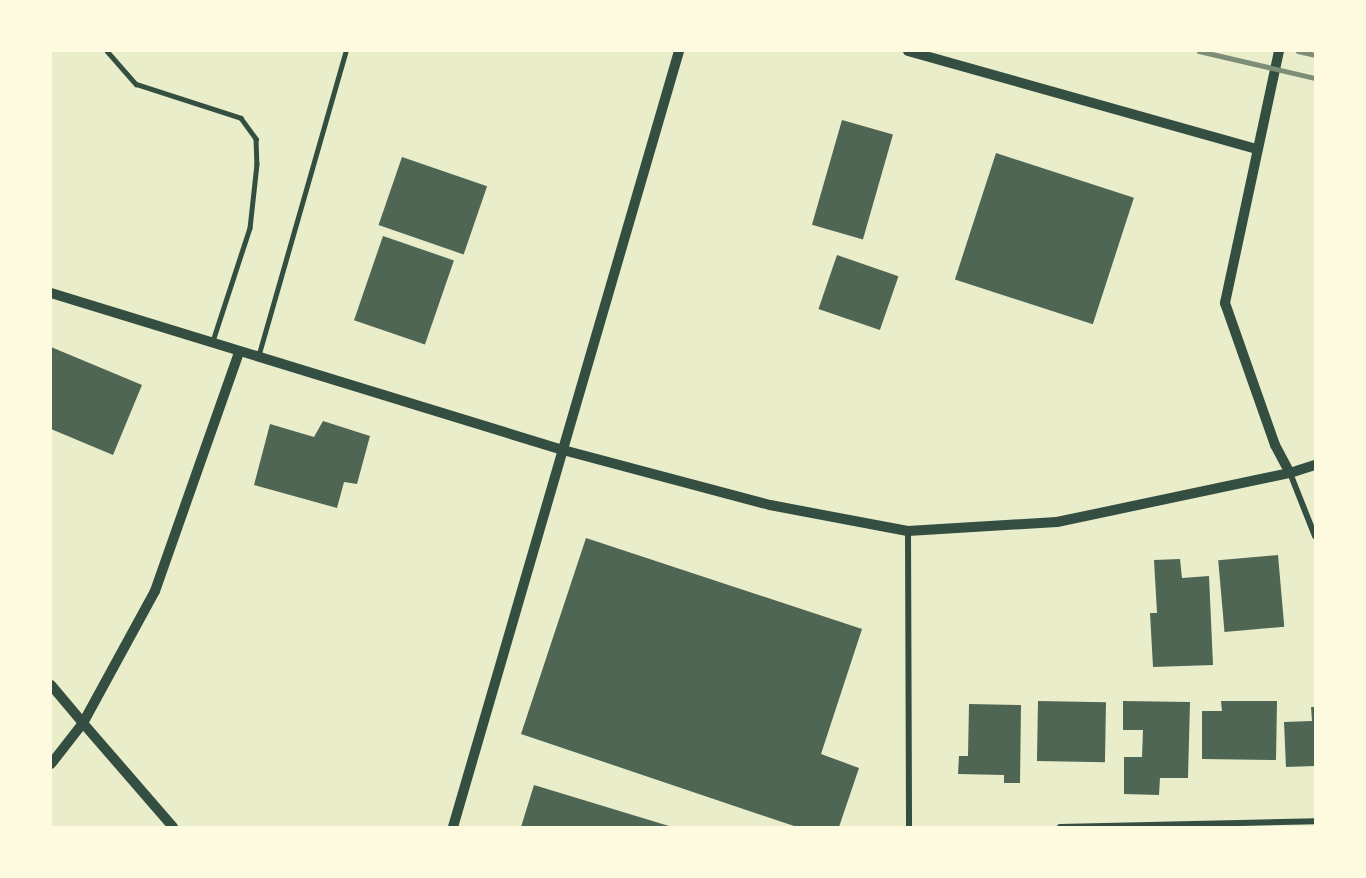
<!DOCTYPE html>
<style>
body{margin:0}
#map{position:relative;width:1366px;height:878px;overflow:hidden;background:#e9edc9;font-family:Georgia,serif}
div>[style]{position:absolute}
.building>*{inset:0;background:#4f6655;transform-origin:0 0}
.service>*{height:4.5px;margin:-2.25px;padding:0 2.25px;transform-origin:2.25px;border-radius:2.25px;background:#344e41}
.minor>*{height:6px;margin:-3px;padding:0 3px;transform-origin:3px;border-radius:3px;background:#344e41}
.tertiary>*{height:10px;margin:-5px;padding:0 5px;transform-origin:5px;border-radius:5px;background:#344e41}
.rail>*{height:4.5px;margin:-2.25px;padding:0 2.25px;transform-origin:2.25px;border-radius:2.25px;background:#7c8e77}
span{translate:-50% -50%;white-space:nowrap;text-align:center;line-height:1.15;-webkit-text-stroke:6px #fefae0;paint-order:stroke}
.frame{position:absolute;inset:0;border:52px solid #fefae0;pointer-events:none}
</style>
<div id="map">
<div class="building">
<i style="left:842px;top:120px;width:53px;height:109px;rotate:16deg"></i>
<i style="left:996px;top:153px;width:145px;height:133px;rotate:18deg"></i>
<i style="left:402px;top:157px;width:90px;height:72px;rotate:19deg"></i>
<i style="left:383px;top:236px;width:75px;height:89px;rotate:19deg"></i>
<i style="left:837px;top:255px;width:65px;height:57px;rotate:19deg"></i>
<i style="clip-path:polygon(51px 347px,142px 385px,113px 455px,51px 429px)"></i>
<i style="clip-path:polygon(323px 421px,370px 436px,357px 484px,344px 482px,337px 508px,254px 485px,270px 424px,314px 437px)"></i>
<i style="clip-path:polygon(586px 538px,862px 629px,821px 754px,859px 768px,839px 827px,797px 827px,521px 734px)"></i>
<i style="left:1278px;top:555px;width:72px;height:60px;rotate:85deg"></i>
<i style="clip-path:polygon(1180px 559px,1182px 578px,1209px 576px,1213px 665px,1153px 667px,1150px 613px,1157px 613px,1154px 560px)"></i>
<i style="left:1038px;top:701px;width:68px;height:60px;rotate:1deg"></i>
<i style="clip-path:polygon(1123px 701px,1190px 702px,1188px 778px,1160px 778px,1159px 795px,1124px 794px,1124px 757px,1142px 757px,1143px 730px,1123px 730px)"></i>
<i style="clip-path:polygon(1221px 701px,1277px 701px,1276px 760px,1202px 759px,1202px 711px,1222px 711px)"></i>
<i style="clip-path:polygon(969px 704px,1021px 705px,1020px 783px,1004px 783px,1004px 775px,958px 774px,959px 756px,968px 756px)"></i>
<i style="clip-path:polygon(1311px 707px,1315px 707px,1315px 766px,1286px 767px,1284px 722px,1312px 721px)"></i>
<i style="clip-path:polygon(534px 785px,669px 826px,669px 827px,521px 827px)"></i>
</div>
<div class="service">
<i style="left:107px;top:51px;width:44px;rotate:48.7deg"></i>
<i style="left:136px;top:84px;width:110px;rotate:17.9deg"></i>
<i style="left:241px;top:118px;width:26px;rotate:54deg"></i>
<i style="left:256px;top:139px;width:25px;rotate:88deg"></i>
<i style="left:257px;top:164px;width:64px;rotate:96.2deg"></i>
<i style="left:250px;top:228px;width:119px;rotate:108.1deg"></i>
<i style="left:258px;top:357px;width:318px;rotate:-74deg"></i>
</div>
<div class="minor">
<i style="left:1290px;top:473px;width:68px;rotate:68.4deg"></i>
<i style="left:908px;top:531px;width:296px;rotate:89.8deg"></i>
<i style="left:1060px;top:827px;width:255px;rotate:-1.3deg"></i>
</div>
<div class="tertiary">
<i style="left:908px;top:51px;width:362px;rotate:15.7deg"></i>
<i style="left:1279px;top:51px;width:258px;rotate:102.1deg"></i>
<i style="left:1225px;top:303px;width:151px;rotate:70.6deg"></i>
<i style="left:1275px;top:445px;width:32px;rotate:62deg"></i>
<i style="left:51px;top:293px;width:536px;rotate:17.05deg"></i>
<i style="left:563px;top:450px;width:214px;rotate:14.9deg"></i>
<i style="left:770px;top:505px;width:140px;rotate:10.7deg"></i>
<i style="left:908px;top:531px;width:149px;rotate:-3.5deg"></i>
<i style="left:1057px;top:522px;width:238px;rotate:-11.9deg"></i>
<i style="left:1290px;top:473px;width:26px;rotate:-18deg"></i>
<i style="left:51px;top:685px;width:50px;rotate:49.9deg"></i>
<i style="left:83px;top:723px;width:52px;rotate:128deg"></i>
<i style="left:173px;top:827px;width:138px;rotate:-130.9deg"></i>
<i style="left:83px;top:723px;width:150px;rotate:-61.4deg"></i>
<i style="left:155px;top:591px;width:253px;rotate:-70.6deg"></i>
<i style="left:453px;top:827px;width:808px;rotate:-73.76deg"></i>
</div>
<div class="rail">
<i style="left:1199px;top:51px;width:119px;rotate:13.1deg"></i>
<i style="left:1298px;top:51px;width:17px;rotate:13deg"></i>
</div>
<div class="frame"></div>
</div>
